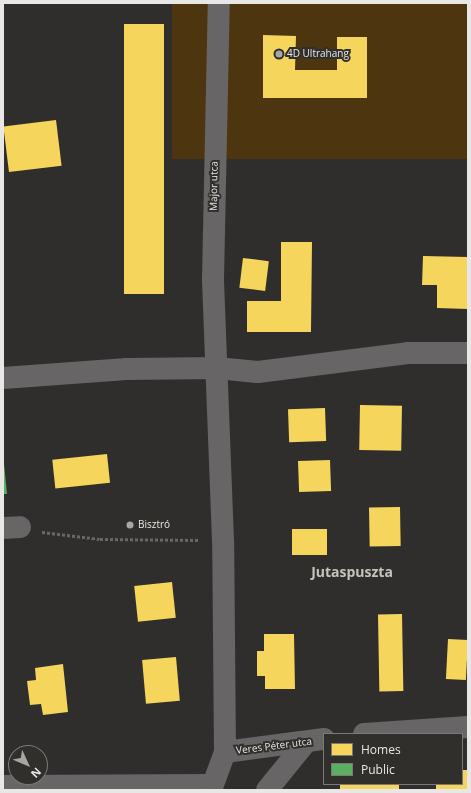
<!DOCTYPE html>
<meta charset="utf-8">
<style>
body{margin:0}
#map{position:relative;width:471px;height:793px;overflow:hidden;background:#302e2c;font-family:"Open Sans",sans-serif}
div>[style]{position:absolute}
.green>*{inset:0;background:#4d350f;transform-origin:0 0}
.homes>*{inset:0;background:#f6d55c;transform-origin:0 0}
.public>*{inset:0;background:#5aae61}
.path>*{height:2.5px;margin-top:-1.25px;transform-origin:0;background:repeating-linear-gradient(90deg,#676766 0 3px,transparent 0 5px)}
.street>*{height:22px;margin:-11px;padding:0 11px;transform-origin:11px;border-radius:11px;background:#676565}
.dots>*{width:11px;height:11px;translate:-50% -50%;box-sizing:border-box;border:2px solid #312f2b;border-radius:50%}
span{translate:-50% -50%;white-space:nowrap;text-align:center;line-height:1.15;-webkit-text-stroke:4px #312f2b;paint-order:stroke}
.poi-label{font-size:10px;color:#e8e7e5}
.left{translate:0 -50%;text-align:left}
.street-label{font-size:10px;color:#e8e7e5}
.district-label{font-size:14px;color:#c6c3bf;font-weight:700}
.frame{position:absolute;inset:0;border:4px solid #e8e7e5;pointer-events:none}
.legend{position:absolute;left:323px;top:733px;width:140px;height:52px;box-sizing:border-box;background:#312f2b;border:1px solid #7a7975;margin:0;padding:5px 7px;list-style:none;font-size:12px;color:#e8e7e5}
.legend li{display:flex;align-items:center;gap:8px;height:20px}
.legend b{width:20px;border:1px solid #7a7975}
.north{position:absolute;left:8px;top:745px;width:40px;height:40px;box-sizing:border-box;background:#312f2b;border:1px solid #7a7975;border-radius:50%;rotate:134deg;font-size:11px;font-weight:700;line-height:16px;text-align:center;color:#e8e7e5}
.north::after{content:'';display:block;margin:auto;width:14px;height:18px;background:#a8a6a4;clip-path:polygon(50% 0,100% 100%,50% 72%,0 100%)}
</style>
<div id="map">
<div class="green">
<i style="left:172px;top:3px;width:296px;height:156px"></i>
</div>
<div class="homes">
<i style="left:124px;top:24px;width:40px;height:270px"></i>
<i style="clip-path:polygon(263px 35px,296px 36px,295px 70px,337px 70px,337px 37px,367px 37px,367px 98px,263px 98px)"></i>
<i style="left:56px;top:120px;width:46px;height:53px;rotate:83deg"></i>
<i style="clip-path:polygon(281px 242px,312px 242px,311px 332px,247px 332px,247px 301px,281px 301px)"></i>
<i style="clip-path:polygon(423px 256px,468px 257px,468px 309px,437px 308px,437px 285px,422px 285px)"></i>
<i style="left:243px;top:258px;width:26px;height:30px;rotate:7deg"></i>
<i style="left:360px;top:405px;width:42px;height:45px;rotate:1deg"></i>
<i style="left:325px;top:408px;width:33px;height:37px;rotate:88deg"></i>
<i style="left:107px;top:454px;width:29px;height:55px;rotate:84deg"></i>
<i style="left:330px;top:460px;width:31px;height:32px;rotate:88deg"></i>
<i style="left:400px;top:507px;width:39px;height:31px;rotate:89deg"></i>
<i style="left:327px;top:529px;width:26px;height:35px;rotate:90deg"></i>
<i style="left:172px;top:582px;width:36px;height:38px;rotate:84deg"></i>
<i style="left:402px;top:614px;width:77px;height:24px;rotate:89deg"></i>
<i style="clip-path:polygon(264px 634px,294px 634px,295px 689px,265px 689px,265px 676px,257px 676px,257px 651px,264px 651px)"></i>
<i style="left:448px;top:639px;width:20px;height:40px;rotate:3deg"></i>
<i style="left:176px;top:657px;width:44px;height:34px;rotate:85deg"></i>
<i style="clip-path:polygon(63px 664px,68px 712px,43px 715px,41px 704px,30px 705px,27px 681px,36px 680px,35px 668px)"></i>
<i style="clip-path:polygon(462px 770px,468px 770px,468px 790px,436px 790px,436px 784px,462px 784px)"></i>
<i style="left:340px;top:784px;width:59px;height:6px"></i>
</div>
<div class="public">
<i style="clip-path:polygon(3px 453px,7px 494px,3px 494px)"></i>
</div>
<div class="path">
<i style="left:42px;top:532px;width:58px;rotate:6.9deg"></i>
<i style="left:100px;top:539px;width:100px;rotate:0.6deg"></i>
</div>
<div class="street">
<i style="left:3px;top:378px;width:124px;rotate:-4.2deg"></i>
<i style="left:127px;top:369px;width:90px;rotate:-0.6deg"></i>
<i style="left:217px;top:368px;width:41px;rotate:5.6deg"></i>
<i style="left:258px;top:372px;width:151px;rotate:-7.2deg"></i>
<i style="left:408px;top:353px;width:60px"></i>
<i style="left:3px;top:528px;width:17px;rotate:-3deg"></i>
<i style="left:364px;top:734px;width:104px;rotate:-3.9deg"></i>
<i style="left:225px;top:752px;width:100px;rotate:-7.5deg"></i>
<i style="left:3px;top:786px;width:208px;rotate:-0.3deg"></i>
<i style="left:211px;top:790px;width:40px;rotate:-69.8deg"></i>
<i style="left:225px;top:752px;width:211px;rotate:-90.5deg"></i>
<i style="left:223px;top:541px;width:262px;rotate:-92.2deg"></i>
<i style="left:213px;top:279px;width:276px;rotate:-88.8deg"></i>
<i style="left:267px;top:790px;width:62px;rotate:-50.9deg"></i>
</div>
<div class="dots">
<i style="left:279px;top:54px;background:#a8a6a4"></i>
<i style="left:130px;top:525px;background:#a8a6a4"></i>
</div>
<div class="poi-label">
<span class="left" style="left:287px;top:54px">4D Ultrahang</span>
<span class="left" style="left:138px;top:525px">Bisztró</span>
</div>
<div class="street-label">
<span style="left:214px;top:186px;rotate:-89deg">Major utca</span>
<span style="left:274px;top:746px;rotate:-7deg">Veres Péter utca</span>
</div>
<div class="district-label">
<span style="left:352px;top:572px">Jutaspuszta</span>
</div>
<div class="frame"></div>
<ul class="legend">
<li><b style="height:11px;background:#f6d55c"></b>Homes</li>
<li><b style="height:11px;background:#5aae61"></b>Public</li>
</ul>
<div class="north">N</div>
</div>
